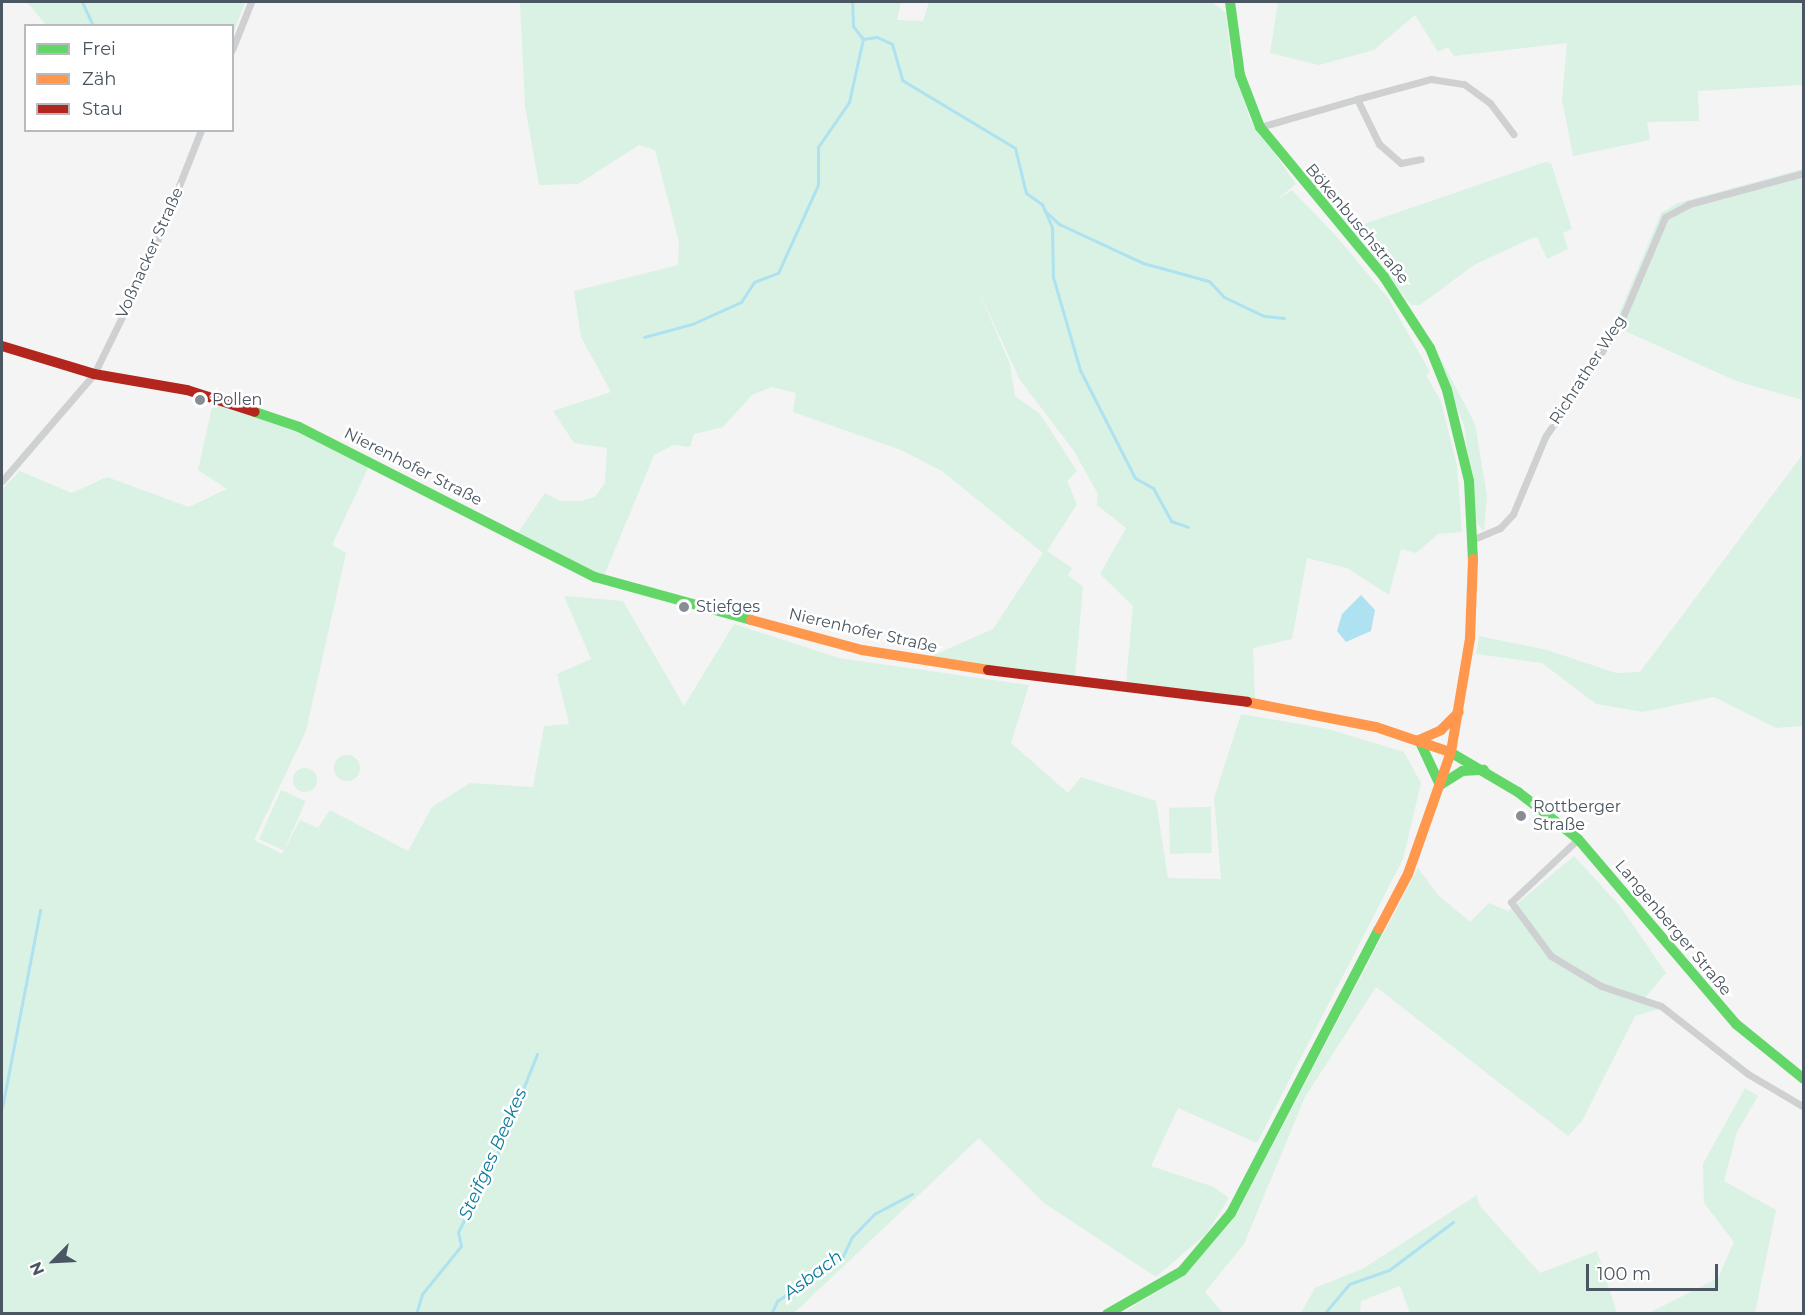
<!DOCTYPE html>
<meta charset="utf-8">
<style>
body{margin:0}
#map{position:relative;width:1805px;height:1315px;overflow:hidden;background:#f4f4f4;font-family:Montserrat,sans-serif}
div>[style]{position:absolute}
.green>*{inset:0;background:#d9f2e3;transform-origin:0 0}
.round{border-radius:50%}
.water>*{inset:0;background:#aee2f0}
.stream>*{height:3px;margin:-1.5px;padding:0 1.5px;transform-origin:1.5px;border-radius:1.5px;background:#aee2f0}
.street>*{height:7px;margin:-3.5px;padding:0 3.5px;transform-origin:3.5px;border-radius:3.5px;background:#ced0d2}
.fast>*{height:10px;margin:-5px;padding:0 5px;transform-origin:5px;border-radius:5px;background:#63d668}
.slow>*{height:10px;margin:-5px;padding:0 5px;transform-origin:5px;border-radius:5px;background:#ff974d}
.jam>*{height:10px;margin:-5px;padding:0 5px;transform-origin:5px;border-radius:5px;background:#b3261e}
.dots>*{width:16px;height:16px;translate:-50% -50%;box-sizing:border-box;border:3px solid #fff;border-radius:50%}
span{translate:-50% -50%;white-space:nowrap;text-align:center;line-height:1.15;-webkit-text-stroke:5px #fff;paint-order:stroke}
.street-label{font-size:16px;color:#4a5661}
.poi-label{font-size:16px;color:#4a5661}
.left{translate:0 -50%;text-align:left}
.water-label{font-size:18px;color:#0c7c9b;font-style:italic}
.frame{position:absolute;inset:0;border:3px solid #4a5661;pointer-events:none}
.legend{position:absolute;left:24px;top:24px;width:210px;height:108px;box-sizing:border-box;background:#fff;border:2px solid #b7bbc0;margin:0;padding:8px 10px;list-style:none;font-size:18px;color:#4a5661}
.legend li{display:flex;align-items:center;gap:12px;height:30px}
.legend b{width:30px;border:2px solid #b7bbc0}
.north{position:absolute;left:24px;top:1231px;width:60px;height:60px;-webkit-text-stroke:4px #fff;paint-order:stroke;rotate:246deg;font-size:16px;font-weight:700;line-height:24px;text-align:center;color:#4a5661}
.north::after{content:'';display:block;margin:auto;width:21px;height:27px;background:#4a5661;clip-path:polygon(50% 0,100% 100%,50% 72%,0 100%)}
.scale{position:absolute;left:1586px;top:1264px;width:132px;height:27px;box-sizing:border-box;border:3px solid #4a5661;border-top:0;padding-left:8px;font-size:18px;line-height:21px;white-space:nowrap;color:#4a5661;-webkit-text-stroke:4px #fff;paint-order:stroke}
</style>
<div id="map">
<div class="green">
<i style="clip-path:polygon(27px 2px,245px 2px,233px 34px,232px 26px,46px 25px)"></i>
<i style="clip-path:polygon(520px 2px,901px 2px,897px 20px,923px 21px,929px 2px,1212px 2px,1226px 13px,1231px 60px,1250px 119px,1296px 184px,1275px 201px,1292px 190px,1337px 237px,1388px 298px,1430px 372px,1426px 375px,1441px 401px,1457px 466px,1462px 532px,1438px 534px,1416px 553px,1401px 549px,1389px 595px,1347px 568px,1307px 558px,1292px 639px,1253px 648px,1255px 698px,1126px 683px,1133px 606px,1100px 574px,1126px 528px,1097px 505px,1098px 494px,1074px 451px,1020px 380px,975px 283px,1010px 364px,1015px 396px,1040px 414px,1077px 471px,1067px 481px,1077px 504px,1047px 551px,1072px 568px,1068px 575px,1083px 587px,1075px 676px,927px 658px,993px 629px,1043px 553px,942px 471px,901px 450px,793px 412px,796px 393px,772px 387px,752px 395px,723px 427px,694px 434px,690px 447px,673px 445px,654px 455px,604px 576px,517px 534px,545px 493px,560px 501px,581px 501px,595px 497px,605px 483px,607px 448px,574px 443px,553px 411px,611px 392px,581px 337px,574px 291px,678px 265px,679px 242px,655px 150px,639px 145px,578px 184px,539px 185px,525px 106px)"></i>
<i style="clip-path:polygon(1278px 2px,1803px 2px,1803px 85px,1698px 91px,1699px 121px,1647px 122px,1650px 140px,1573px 156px,1562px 99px,1567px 43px,1454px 56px,1448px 47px,1438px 52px,1415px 15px,1374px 50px,1319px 65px,1270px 53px)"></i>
<i style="clip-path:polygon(1545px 162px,1551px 163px,1572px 229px,1563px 233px,1568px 249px,1547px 259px,1537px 237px,1532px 238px,1474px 265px,1420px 305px,1411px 305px,1306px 175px,1358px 226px)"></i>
<i style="clip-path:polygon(1803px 169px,1803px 400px,1736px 381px,1614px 326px,1661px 213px,1678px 203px)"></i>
<i style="clip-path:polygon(1431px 340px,1475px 424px,1487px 496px,1484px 531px,1477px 523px,1464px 425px)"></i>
<i style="clip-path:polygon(213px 403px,298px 431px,369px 466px,332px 545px,346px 553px,306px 731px,254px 840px,282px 854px,300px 820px,318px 828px,330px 810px,408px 851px,432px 807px,470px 783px,533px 787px,544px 726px,569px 724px,557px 674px,591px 659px,564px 596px,623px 601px,684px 706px,734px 624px,839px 658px,1029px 685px,1011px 743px,1068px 793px,1081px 777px,1156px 801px,1168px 878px,1221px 879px,1214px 798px,1241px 714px,1328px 729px,1404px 752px,1421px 783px,1403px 859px,1257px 1143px,1178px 1108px,1151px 1166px,1214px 1187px,1229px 1198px,1206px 1234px,1156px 1277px,1044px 1203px,979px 1138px,794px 1313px,2px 1314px,2px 489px,20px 471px,72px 493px,107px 477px,189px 507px,227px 489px,198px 470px)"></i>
<i style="clip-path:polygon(1803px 454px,1803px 726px,1776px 728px,1714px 697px,1643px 712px,1596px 704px,1542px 663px,1476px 654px,1479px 636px,1547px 650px,1616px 673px,1640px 672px)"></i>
<i class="round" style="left:334px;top:755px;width:26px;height:26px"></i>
<i class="round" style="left:293px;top:768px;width:24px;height:24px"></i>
<i style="left:281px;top:790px;width:27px;height:54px;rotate:24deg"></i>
<i style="left:1211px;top:807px;width:46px;height:42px;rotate:89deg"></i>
<i style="clip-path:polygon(1574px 856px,1620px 906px,1666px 973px,1641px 1002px,1659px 1009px,1635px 1016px,1582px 1121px,1568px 1136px,1376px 987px,1305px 1097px,1244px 1244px,1205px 1292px,1223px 1313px,1122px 1314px,1185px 1274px,1239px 1209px,1418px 868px,1438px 895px,1470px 922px,1489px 903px,1508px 911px)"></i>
<i style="clip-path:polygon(1745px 1088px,1758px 1096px,1737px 1132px,1724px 1181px,1776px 1210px,1755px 1313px,1649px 1313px,1718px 1278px,1734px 1242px,1704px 1203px,1703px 1164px)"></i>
<i style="clip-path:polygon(1477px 1195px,1479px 1205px,1540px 1273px,1597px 1251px,1617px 1313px,1410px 1313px,1400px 1286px,1361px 1301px,1360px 1313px,1301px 1313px,1315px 1288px,1364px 1268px)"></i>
</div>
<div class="water">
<i style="clip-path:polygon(1361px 595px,1375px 610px,1371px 631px,1346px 642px,1337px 631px,1342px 614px)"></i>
</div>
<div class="stream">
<i style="left:82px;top:2px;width:26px;rotate:65deg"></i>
<i style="left:863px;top:39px;width:14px;rotate:-8deg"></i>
<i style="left:877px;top:37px;width:17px;rotate:25deg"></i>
<i style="left:892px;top:44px;width:37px;rotate:74deg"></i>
<i style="left:902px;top:80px;width:132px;rotate:31deg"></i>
<i style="left:1015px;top:148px;width:46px;rotate:76.3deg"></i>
<i style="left:1026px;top:193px;width:19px;rotate:35deg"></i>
<i style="left:1042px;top:204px;width:25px;rotate:67deg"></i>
<i style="left:1052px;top:227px;width:50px;rotate:88.9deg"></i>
<i style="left:1053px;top:277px;width:97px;rotate:73.8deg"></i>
<i style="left:1080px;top:370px;width:121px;rotate:63deg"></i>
<i style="left:1135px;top:478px;width:21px;rotate:29deg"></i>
<i style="left:1153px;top:488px;width:38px;rotate:61deg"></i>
<i style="left:1171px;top:521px;width:18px;rotate:19deg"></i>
<i style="left:1044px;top:210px;width:21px;rotate:43deg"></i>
<i style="left:1059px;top:224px;width:93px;rotate:24.9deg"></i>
<i style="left:1143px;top:263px;width:68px;rotate:15.3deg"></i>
<i style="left:1209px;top:281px;width:22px;rotate:47deg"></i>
<i style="left:1224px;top:297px;width:44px;rotate:25.4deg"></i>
<i style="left:1264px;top:316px;width:20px;rotate:6deg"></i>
<i style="left:644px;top:337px;width:50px;rotate:-15.2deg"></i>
<i style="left:692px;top:324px;width:54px;rotate:-24.2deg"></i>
<i style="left:741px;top:302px;width:24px;rotate:-57deg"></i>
<i style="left:754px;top:282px;width:26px;rotate:-21deg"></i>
<i style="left:778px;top:273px;width:97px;rotate:-65.6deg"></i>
<i style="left:818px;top:185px;width:38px;rotate:-90deg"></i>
<i style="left:818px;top:147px;width:55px;rotate:-55.4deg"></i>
<i style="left:849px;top:102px;width:65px;rotate:-77.5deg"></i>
<i style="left:863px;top:39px;width:16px;rotate:-128deg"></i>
<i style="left:853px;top:26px;width:24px;rotate:-92deg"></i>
<i style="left:2px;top:1108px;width:202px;rotate:-79.1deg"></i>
<i style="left:416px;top:1314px;width:21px;rotate:-73deg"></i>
<i style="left:422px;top:1294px;width:62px;rotate:-50.9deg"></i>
<i style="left:461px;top:1246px;width:14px;rotate:-102deg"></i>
<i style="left:458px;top:1232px;width:84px;rotate:-63.1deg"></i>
<i style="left:496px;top:1157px;width:111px;rotate:-68.3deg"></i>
<i style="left:771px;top:1314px;width:14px;rotate:-65deg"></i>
<i style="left:777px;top:1301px;width:80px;rotate:-34.3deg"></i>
<i style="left:843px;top:1256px;width:21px;rotate:-65deg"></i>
<i style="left:852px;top:1237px;width:32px;rotate:-46deg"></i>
<i style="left:874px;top:1214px;width:43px;rotate:-27.8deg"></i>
<i style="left:1324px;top:1314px;width:39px;rotate:-50deg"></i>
<i style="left:1349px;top:1284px;width:42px;rotate:-19.3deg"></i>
<i style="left:1389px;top:1270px;width:80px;rotate:-36.9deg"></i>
</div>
<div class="street">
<i style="left:232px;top:50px;width:52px;rotate:-68.4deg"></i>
<i style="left:1357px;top:99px;width:77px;rotate:-15.1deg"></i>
<i style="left:1431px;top:79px;width:33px;rotate:9deg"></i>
<i style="left:1464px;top:84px;width:32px;rotate:36deg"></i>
<i style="left:1490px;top:103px;width:39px;rotate:53deg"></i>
<i style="left:1260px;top:127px;width:101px;rotate:-16.1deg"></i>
<i style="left:1357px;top:99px;width:50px;rotate:63.9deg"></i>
<i style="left:1379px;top:144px;width:29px;rotate:41deg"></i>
<i style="left:1401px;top:163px;width:20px;rotate:-11deg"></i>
<i style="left:2px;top:481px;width:141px;rotate:-49.3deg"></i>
<i style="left:94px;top:374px;width:123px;rotate:-63.9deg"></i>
<i style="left:148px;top:264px;width:144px;rotate:-68.4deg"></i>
<i style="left:1474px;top:539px;width:28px;rotate:-23deg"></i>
<i style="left:1500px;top:528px;width:19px;rotate:-47deg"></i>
<i style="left:1513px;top:514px;width:83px;rotate:-67.4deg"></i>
<i style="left:1545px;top:437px;width:133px;rotate:-56.3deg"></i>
<i style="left:1619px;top:326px;width:118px;rotate:-67.1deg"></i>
<i style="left:1665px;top:217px;width:27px;rotate:-28deg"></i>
<i style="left:1689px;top:204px;width:119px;rotate:-15.1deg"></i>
<i style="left:1578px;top:839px;width:92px;rotate:136.8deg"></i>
<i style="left:1511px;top:902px;width:67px;rotate:53.5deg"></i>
<i style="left:1551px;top:956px;width:58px;rotate:31deg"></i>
<i style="left:1601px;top:986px;width:63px;rotate:18.4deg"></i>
<i style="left:1661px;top:1006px;width:110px;rotate:38deg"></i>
<i style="left:1748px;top:1074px;width:65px;rotate:30.5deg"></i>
</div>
<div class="fast">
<i style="left:1230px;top:2px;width:74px;rotate:82.2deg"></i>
<i style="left:1240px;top:75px;width:56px;rotate:69deg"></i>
<i style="left:1260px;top:127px;width:195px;rotate:50.4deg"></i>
<i style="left:1384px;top:277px;width:85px;rotate:57.1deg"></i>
<i style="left:1430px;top:348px;width:45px;rotate:68deg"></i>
<i style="left:1447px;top:390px;width:94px;rotate:76.4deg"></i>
<i style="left:1469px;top:481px;width:78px;rotate:87.1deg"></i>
<i style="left:255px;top:412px;width:46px;rotate:18.8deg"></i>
<i style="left:299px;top:427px;width:332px;rotate:26.9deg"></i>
<i style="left:595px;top:577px;width:162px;rotate:15.4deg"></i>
<i style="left:1419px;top:740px;width:50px;rotate:65deg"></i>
<i style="left:1450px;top:752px;width:79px;rotate:30.5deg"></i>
<i style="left:1518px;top:792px;width:76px;rotate:38.1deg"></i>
<i style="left:1578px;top:839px;width:243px;rotate:49.5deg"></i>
<i style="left:1736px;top:1024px;width:87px;rotate:39deg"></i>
<i style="left:1440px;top:785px;width:26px;rotate:-32deg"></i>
<i style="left:1462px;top:771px;width:22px;rotate:-3deg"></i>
<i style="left:1107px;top:1314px;width:86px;rotate:-29.8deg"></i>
<i style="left:1182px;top:1271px;width:76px;rotate:-49.8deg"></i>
<i style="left:1231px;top:1213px;width:320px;rotate:-62.5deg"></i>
</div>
<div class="slow">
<i style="left:751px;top:620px;width:115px;rotate:15.1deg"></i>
<i style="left:862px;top:650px;width:128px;rotate:9deg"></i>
<i style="left:1247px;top:702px;width:131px;rotate:11deg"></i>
<i style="left:1376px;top:727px;width:78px;rotate:18.7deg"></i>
<i style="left:1419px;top:740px;width:24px;rotate:-24deg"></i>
<i style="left:1441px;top:730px;width:25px;rotate:-45deg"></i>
<i style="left:1379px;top:929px;width:62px;rotate:-62.2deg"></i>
<i style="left:1408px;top:874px;width:129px;rotate:-70.6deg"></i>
<i style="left:1451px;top:752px;width:116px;rotate:-80.5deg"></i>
<i style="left:1470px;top:638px;width:79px;rotate:-87.8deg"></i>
</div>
<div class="jam">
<i style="left:2px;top:346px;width:96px;rotate:16.9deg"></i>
<i style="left:94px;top:374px;width:94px;rotate:9.8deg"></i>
<i style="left:187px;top:390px;width:71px;rotate:17.9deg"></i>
<i style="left:988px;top:670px;width:261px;rotate:7deg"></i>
</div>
<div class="dots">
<i style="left:200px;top:400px;background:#868d94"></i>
<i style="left:684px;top:607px;background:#868d94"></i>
<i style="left:1521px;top:816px;background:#868d94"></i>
</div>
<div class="street-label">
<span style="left:1357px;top:224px;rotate:50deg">Bökenbuschstraße</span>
<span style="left:150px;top:253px;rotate:-66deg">Voßnacker Straße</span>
<span style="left:1588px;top:370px;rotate:-57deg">Richrather Weg</span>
<span style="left:413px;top:467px;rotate:27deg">Nierenhofer Straße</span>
<span style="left:863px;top:631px;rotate:13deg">Nierenhofer Straße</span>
<span style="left:1673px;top:928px;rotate:50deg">Langenberger Straße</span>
</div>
<div class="poi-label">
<span class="left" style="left:212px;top:400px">Pollen</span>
<span class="left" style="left:696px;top:607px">Stiefges</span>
<span class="left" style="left:1533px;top:816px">Rottberger<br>Straße</span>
</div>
<div class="water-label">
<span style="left:493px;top:1154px;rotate:-66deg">Steifges Beekes</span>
<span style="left:813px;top:1275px;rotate:-37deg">Asbach</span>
</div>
<div class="frame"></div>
<ul class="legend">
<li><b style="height:8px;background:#63d668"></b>Frei</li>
<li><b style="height:8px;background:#ff974d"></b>Zäh</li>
<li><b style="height:8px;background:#b3261e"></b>Stau</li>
</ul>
<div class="north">N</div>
<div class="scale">100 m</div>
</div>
